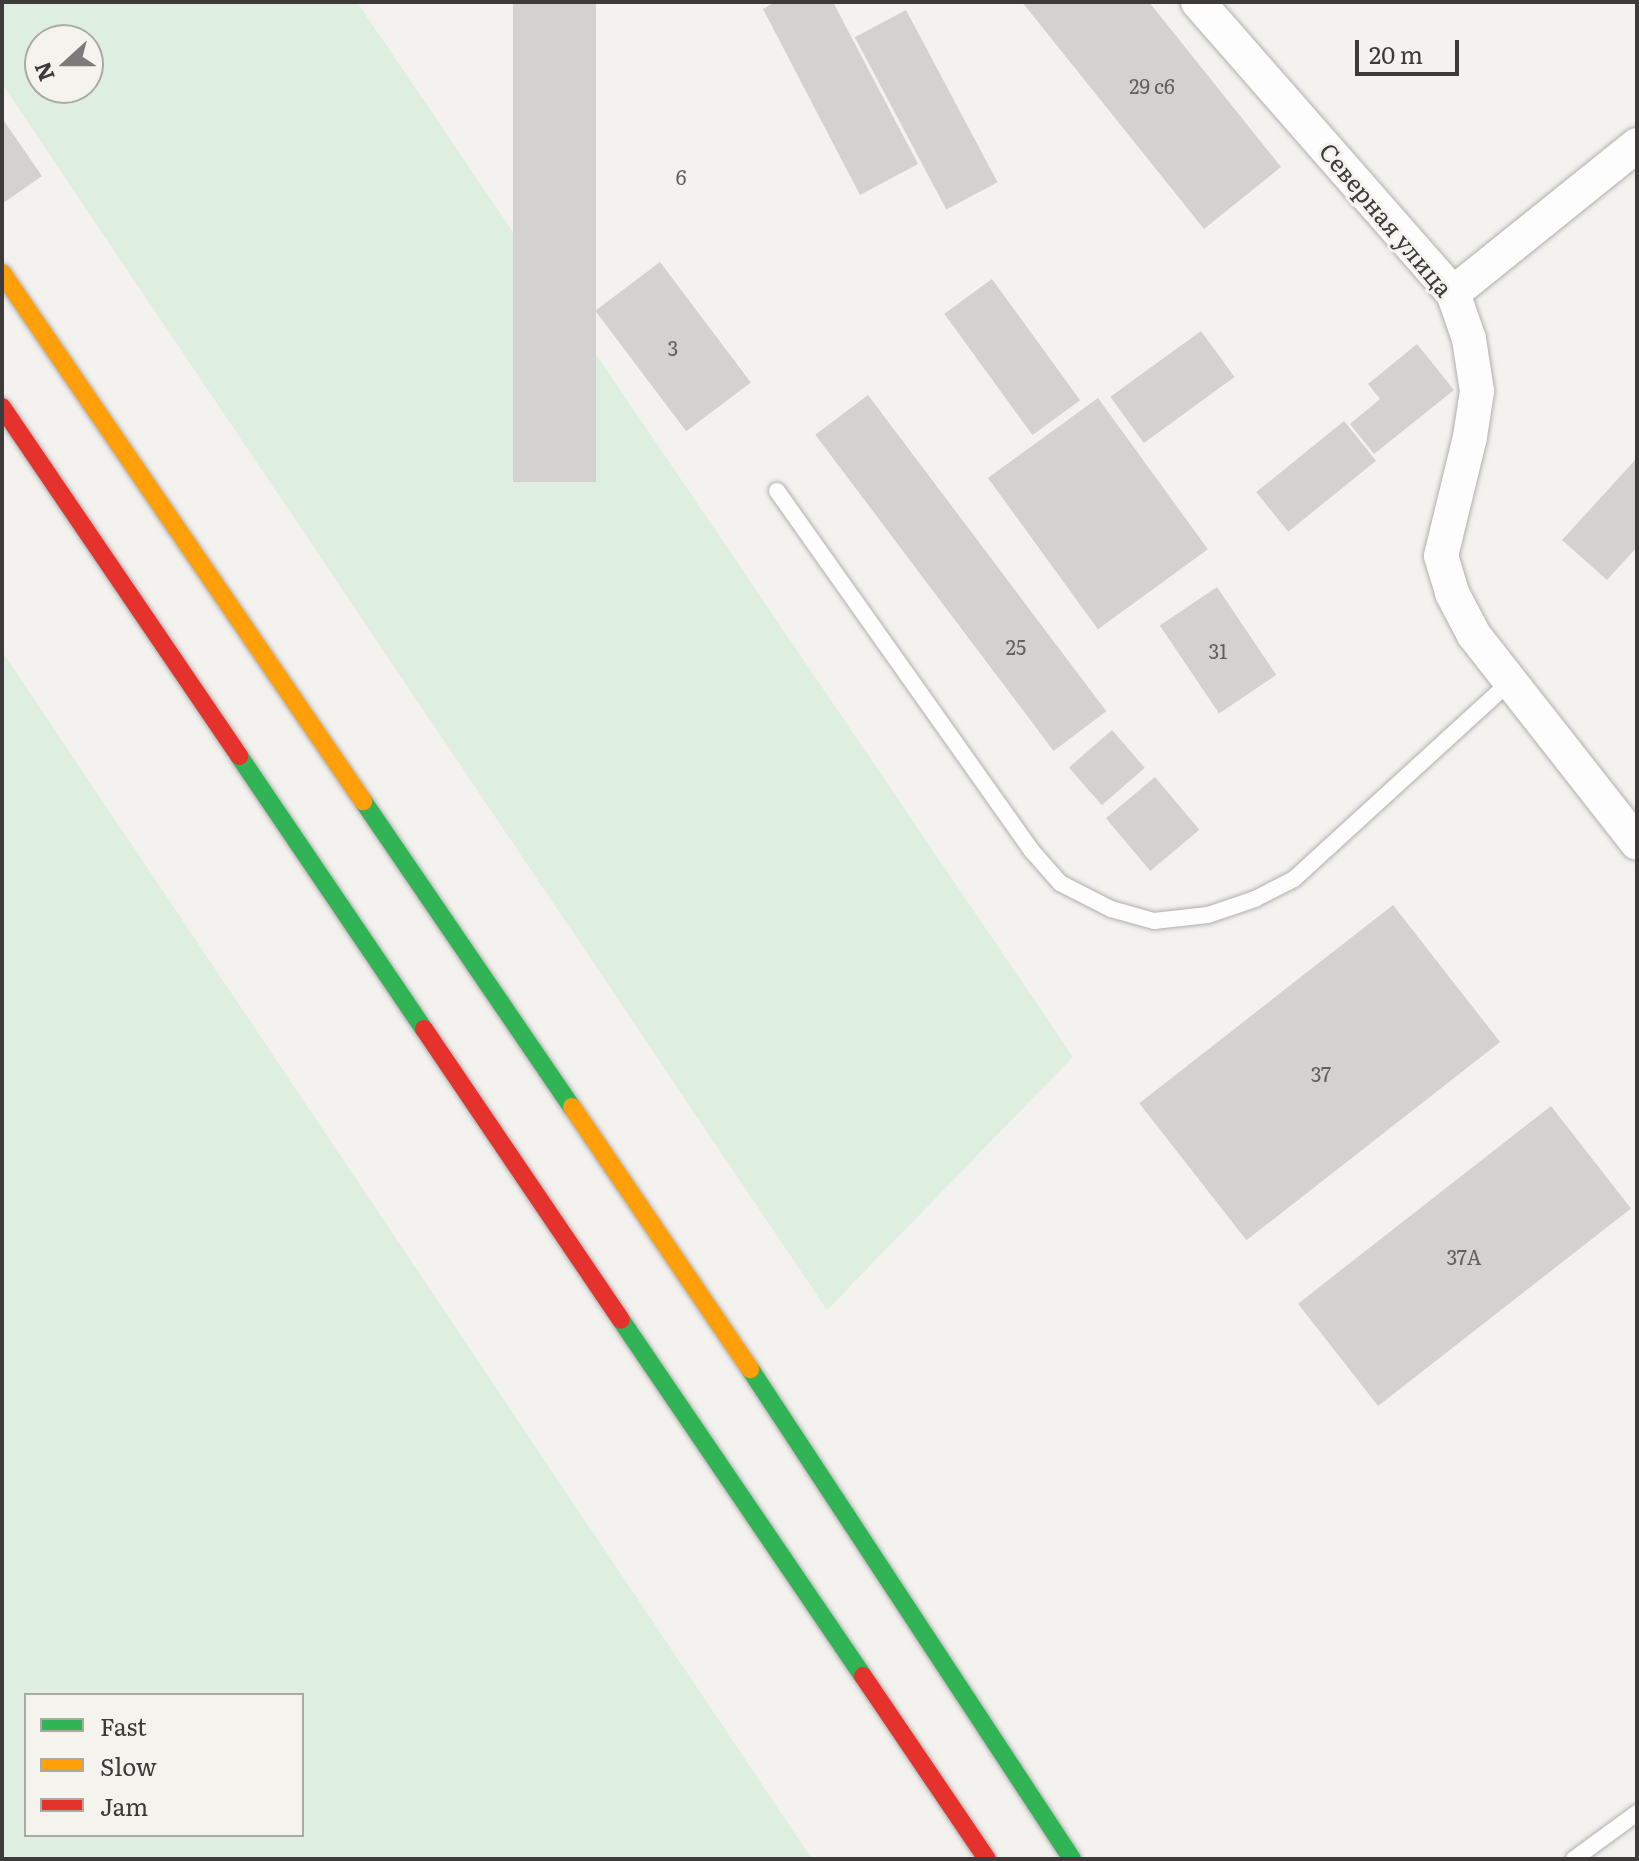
<!DOCTYPE html>
<meta charset="utf-8">
<style>
body{margin:0}
#map{position:relative;width:1639px;height:1861px;overflow:hidden;background:#f4f2ef;font-family:Literata,serif}
div>[style]{position:absolute}
.green>*{inset:0;background:#deefe1}
.building>*{inset:0;background:#d4d2d1;transform-origin:0 0}
.roads{filter:drop-shadow(0 0 2px #b1b0ae) drop-shadow(0 0 2px #b1b0ae)}
.lane>*{height:16px;margin:-8px;padding:0 8px;transform-origin:8px;border-radius:8px;background:#fdfdfd}
.street>*{height:34px;margin:-17px;padding:0 17px;transform-origin:17px;border-radius:17px;background:#fdfdfd}
.fast>*{height:18px;margin:-9px;padding:0 9px;transform-origin:9px;border-radius:9px;background:#30b455}
.slow>*{height:18px;margin:-9px;padding:0 9px;transform-origin:9px;border-radius:9px;background:#ff9f0a}
.jam>*{height:18px;margin:-9px;padding:0 9px;transform-origin:9px;border-radius:9px;background:#e5322d}
span{translate:-50% -50%;white-space:nowrap;text-align:center;line-height:1.15;-webkit-text-stroke:6px #f5f3ee;paint-order:stroke}
.number-label{font-size:20px;color:#62615f}
.number-label span{-webkit-text-stroke-width:0}
.street-label{font-size:24px;color:#3c3b39}
.frame{position:absolute;inset:0;border:4px solid #3c3b39;pointer-events:none}
.legend{position:absolute;left:24px;top:1693px;width:280px;height:144px;box-sizing:border-box;background:#f5f3ee;border:2px solid #aba9a6;margin:0;padding:10px 14px;list-style:none;font-size:24px;color:#3c3b39}
.legend li{display:flex;align-items:center;gap:16px;height:40px}
.legend b{width:40px;border:2px solid #aba9a6}
.north{position:absolute;left:24px;top:24px;width:80px;height:80px;box-sizing:border-box;background:#f5f3ee;border:2px solid #aba9a6;border-radius:50%;rotate:249deg;font-size:22px;font-weight:700;line-height:32px;text-align:center;color:#3c3b39}
.north::after{content:'';display:block;margin:auto;width:28px;height:36px;background:#7c7b79;clip-path:polygon(50% 0,100% 100%,50% 72%,0 100%)}
.scale{position:absolute;left:1355px;top:40px;width:104px;height:36px;box-sizing:border-box;border:4px solid #3c3b39;border-top:0;padding-left:10px;font-size:24px;line-height:28px;white-space:nowrap;color:#3c3b39;-webkit-text-stroke:6px #f5f3ee;paint-order:stroke}
</style>
<div id="map">
<div class="green">
<i style="clip-path:polygon(evenodd,2px 2px,357px 2px,1073px 1057px,827px 1310px,2px 84px,2px 2px,40px 40px,88px 40px,88px 88px,40px 88px,40px 40px)"></i>
<i style="clip-path:polygon(evenodd,2px 651px,812px 1859px,2px 1859px,2px 651px,26px 1695px,302px 1695px,302px 1835px,26px 1835px,26px 1695px)"></i>
</div>
<div class="building">
<i style="left:513px;top:2px;width:83px;height:480px"></i>
<i style="clip-path:polygon(775px 2px,833px 2px,918px 164px,860px 195px,763px 9px)"></i>
<i style="clip-path:polygon(1022px 2px,1149px 2px,1281px 167px,1204px 229px)"></i>
<i style="left:906px;top:10px;width:195px;height:58px;rotate:62deg"></i>
<i style="clip-path:polygon(4px 121px,42px 176px,2px 204px,2px 122px)"></i>
<i style="left:660px;top:262px;width:151px;height:81px;rotate:53deg"></i>
<i style="left:992px;top:279px;width:150px;height:59px;rotate:54deg"></i>
<i style="left:1201px;top:331px;width:57px;height:112px;rotate:54deg"></i>
<i style="clip-path:polygon(1417px 344px,1454px 390px,1374px 454px,1350px 424px,1380px 399px,1368px 384px)"></i>
<i style="left:868px;top:395px;width:396px;height:66px;rotate:53deg"></i>
<i style="left:1098px;top:398px;width:187px;height:136px;rotate:54deg"></i>
<i style="left:1344px;top:421px;width:51px;height:113px;rotate:51deg"></i>
<i style="clip-path:polygon(1637px 458px,1637px 547px,1607px 580px,1562px 540px)"></i>
<i style="left:1217px;top:587px;width:106px;height:69px;rotate:56deg"></i>
<i style="left:1112px;top:730px;width:50px;height:57px;rotate:49deg"></i>
<i style="left:1155px;top:777px;width:69px;height:64px;rotate:50deg"></i>
<i style="left:1393px;top:905px;width:174px;height:322px;rotate:52deg"></i>
<i style="left:1551px;top:1106px;width:130px;height:321px;rotate:52deg"></i>
</div>
<div class="roads">
<div class="lane">
<i style="left:777px;top:491px;width:441px;rotate:54.7deg"></i>
<i style="left:1032px;top:851px;width:43px;rotate:48.8deg"></i>
<i style="left:1060px;top:883px;width:57px;rotate:27deg"></i>
<i style="left:1111px;top:909px;width:45px;rotate:15.6deg"></i>
<i style="left:1154px;top:921px;width:54px;rotate:-6.3deg"></i>
<i style="left:1208px;top:915px;width:50px;rotate:-18.8deg"></i>
<i style="left:1255px;top:899px;width:44px;rotate:-27.1deg"></i>
<i style="left:1294px;top:879px;width:292px;rotate:-42.4deg"></i>
<i style="left:1574px;top:1859px;width:78px;rotate:-36.1deg"></i>
</div>
<div class="street">
<i style="left:1198px;top:2px;width:387px;rotate:48.8deg"></i>
<i style="left:1453px;top:293px;width:49px;rotate:70.8deg"></i>
<i style="left:1469px;top:339px;width:53px;rotate:81.3deg"></i>
<i style="left:1477px;top:391px;width:47px;rotate:98.7deg"></i>
<i style="left:1470px;top:437px;width:122px;rotate:103.7deg"></i>
<i style="left:1441px;top:556px;width:39px;rotate:73deg"></i>
<i style="left:1452px;top:593px;width:47px;rotate:62.4deg"></i>
<i style="left:1474px;top:635px;width:264px;rotate:51.9deg"></i>
<i style="left:1453px;top:293px;width:236px;rotate:-38.8deg"></i>
</div>
<div class="fast">
<i style="left:239px;top:756px;width:330px;rotate:55.9deg"></i>
<i style="left:363px;top:801px;width:371px;rotate:55.7deg"></i>
<i style="left:621px;top:1320px;width:430px;rotate:55.8deg"></i>
<i style="left:750px;top:1369px;width:586px;rotate:56.69deg"></i>
</div>
<div class="slow">
<i style="left:2px;top:273px;width:640px;rotate:55.64deg"></i>
<i style="left:572px;top:1107px;width:317px;rotate:55.8deg"></i>
</div>
<div class="jam">
<i style="left:2px;top:407px;width:422px;rotate:55.8deg"></i>
<i style="left:424px;top:1029px;width:351px;rotate:55.9deg"></i>
<i style="left:863px;top:1676px;width:221px;rotate:55.9deg"></i>
</div>
</div>
<div class="number-label">
<span style="left:1152px;top:85px">29 с6</span>
<span style="left:681px;top:176px">6</span>
<span style="left:673px;top:347px">3</span>
<span style="left:1016px;top:646px">25</span>
<span style="left:1218px;top:650px">31</span>
<span style="left:1321px;top:1073px">37</span>
<span style="left:1464px;top:1256px">37А</span>
</div>
<div class="street-label">
<span style="left:1387px;top:219px;rotate:50deg">Северная улица</span>
</div>
<div class="frame"></div>
<ul class="legend">
<li><b style="height:10px;background:#30b455"></b>Fast</li>
<li><b style="height:10px;background:#ff9f0a"></b>Slow</li>
<li><b style="height:10px;background:#e5322d"></b>Jam</li>
</ul>
<div class="north">N</div>
<div class="scale">20 m</div>
</div>
